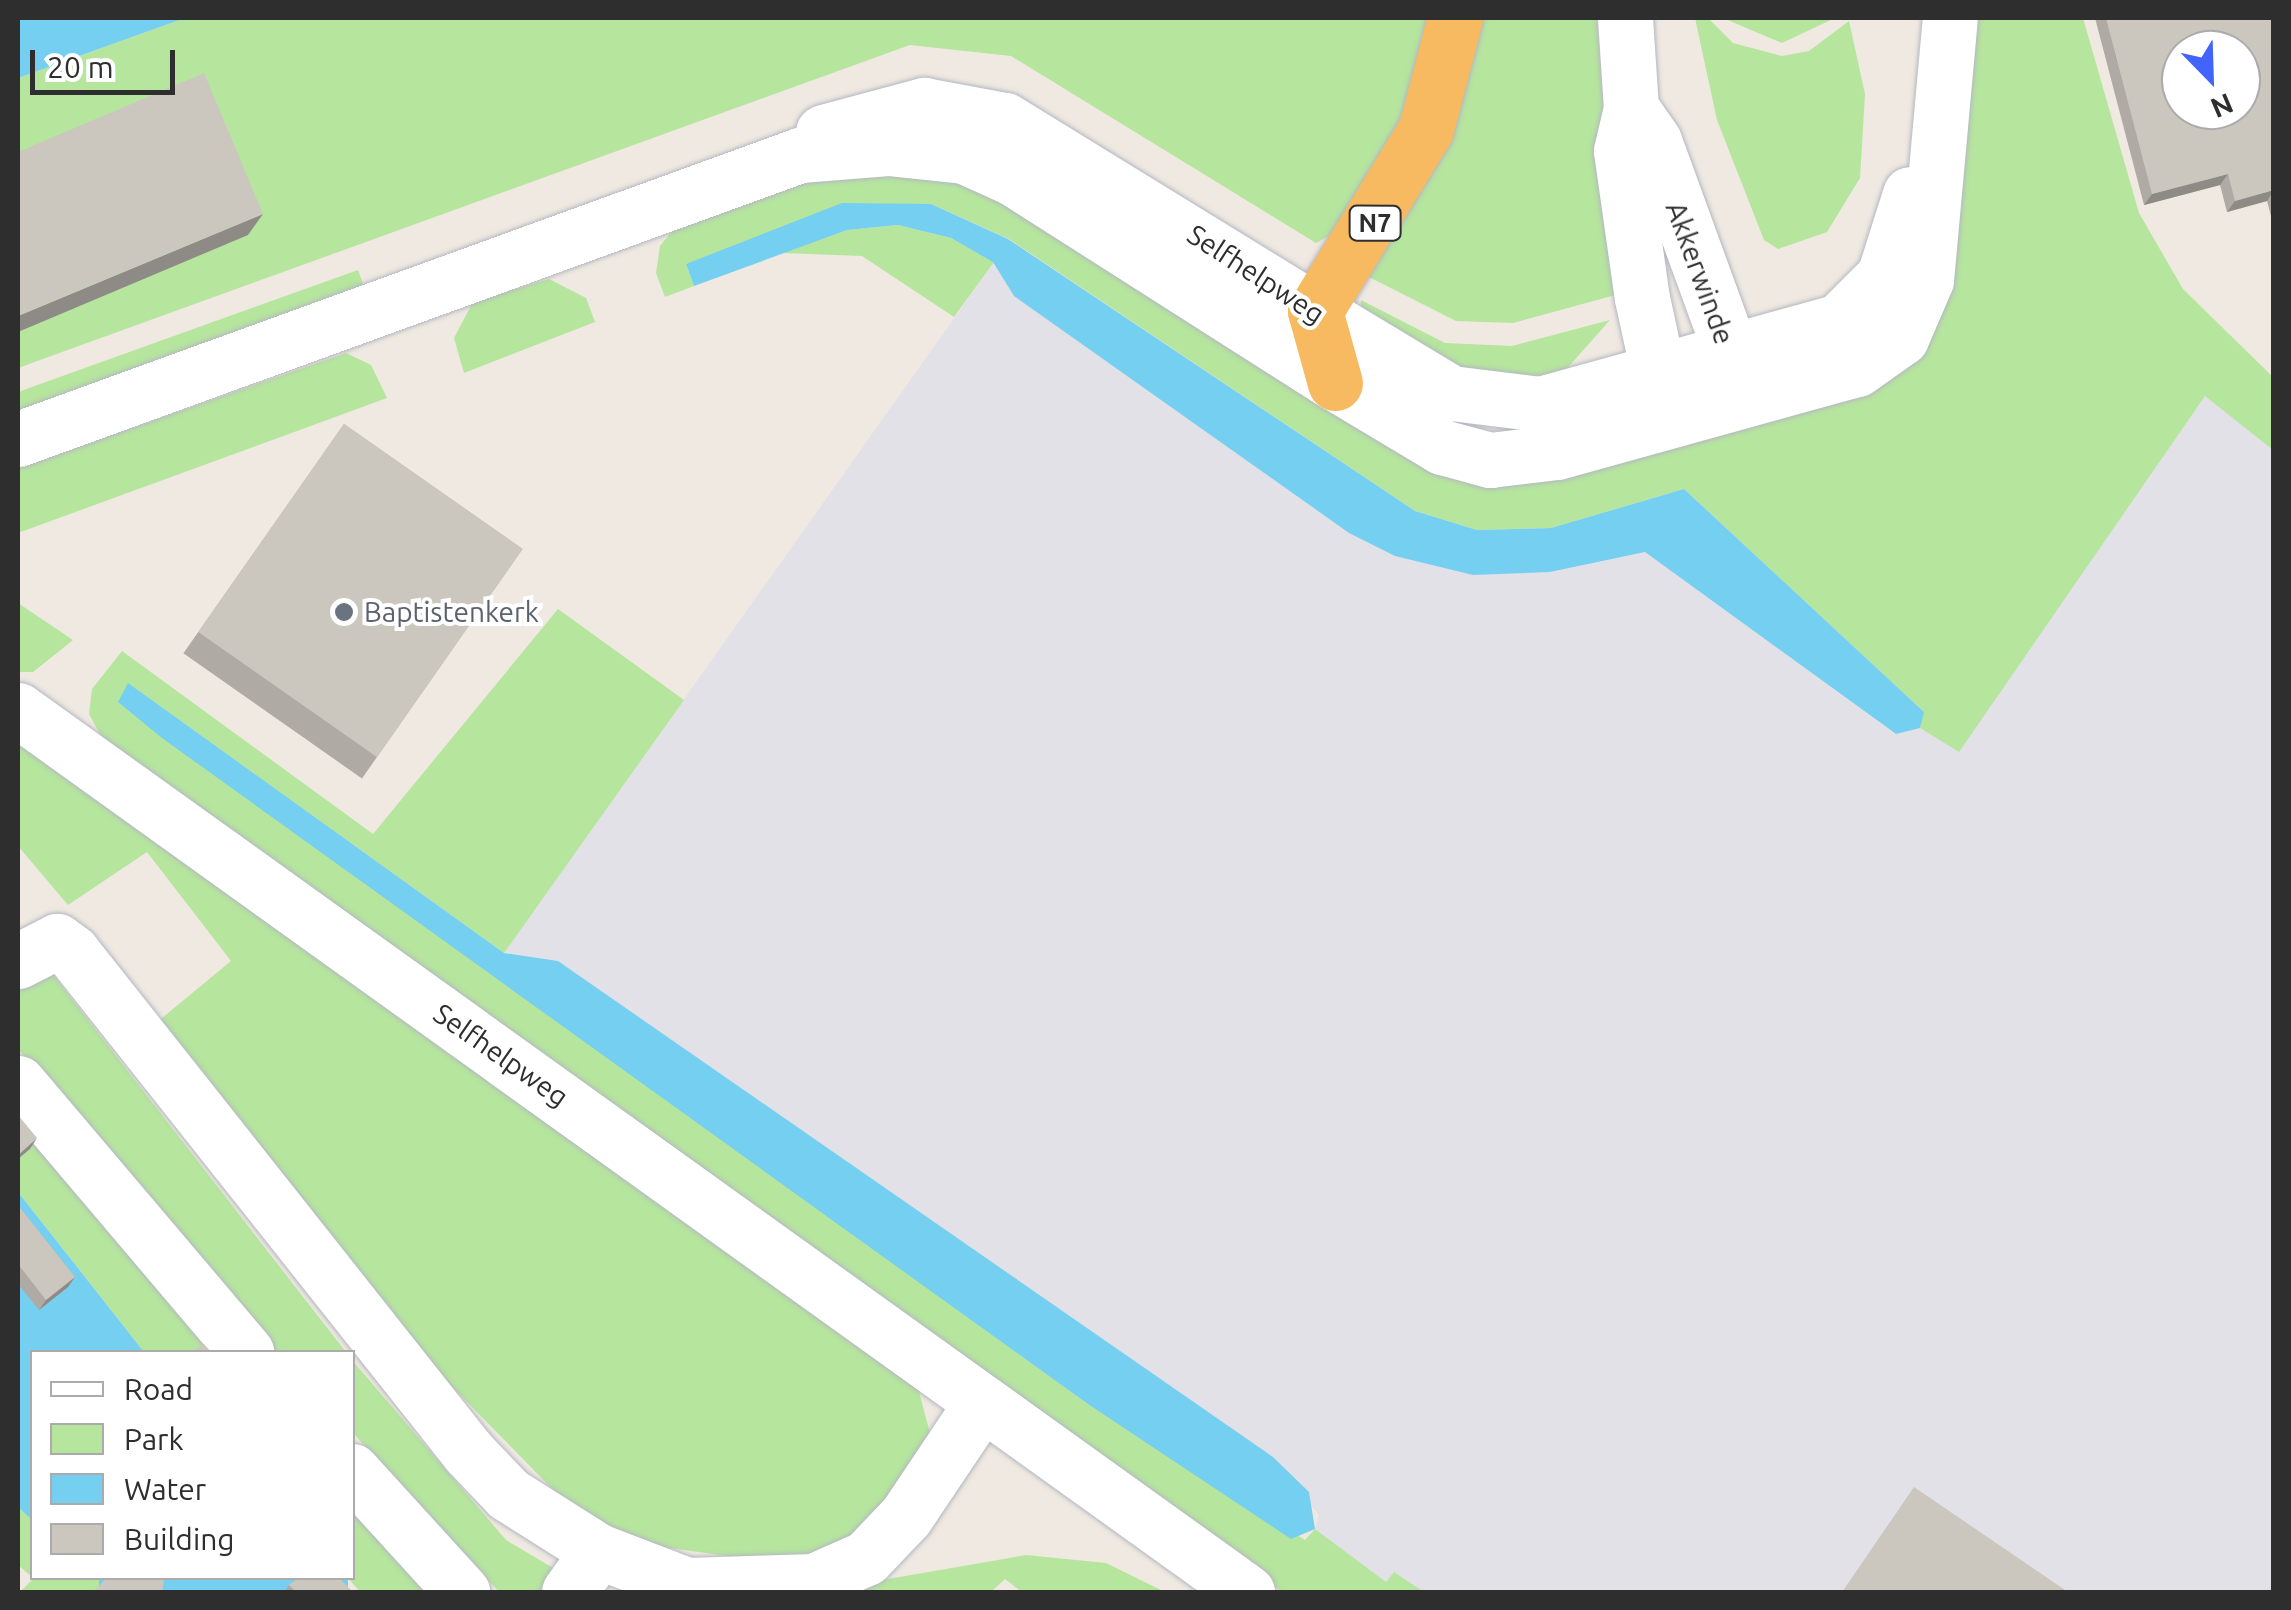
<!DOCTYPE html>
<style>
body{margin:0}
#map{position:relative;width:2291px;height:1610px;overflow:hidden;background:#efe9e1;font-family:Ubuntu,sans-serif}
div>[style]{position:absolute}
.industrial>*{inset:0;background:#e3e1e8}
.green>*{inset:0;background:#b6e59e}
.water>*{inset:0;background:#75cff0;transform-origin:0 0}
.roads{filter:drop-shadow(0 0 2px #b4b7c1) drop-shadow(0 0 2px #b4b7c1)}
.minor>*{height:55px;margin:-27.5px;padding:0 27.5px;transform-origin:27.5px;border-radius:27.5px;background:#fff}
.tertiary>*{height:55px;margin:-27.5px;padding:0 27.5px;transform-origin:27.5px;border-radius:27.5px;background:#fff}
.trunk>*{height:55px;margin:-27.5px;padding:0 27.5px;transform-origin:27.5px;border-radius:27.5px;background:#f8ba60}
.wall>*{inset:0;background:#afaba4;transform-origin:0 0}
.shaded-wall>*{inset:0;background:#8e8b86}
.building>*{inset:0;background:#cbc7bf;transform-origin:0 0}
.dots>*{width:28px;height:28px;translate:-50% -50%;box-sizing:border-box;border:5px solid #fff;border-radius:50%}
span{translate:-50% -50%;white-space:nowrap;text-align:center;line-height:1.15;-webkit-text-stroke:8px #fff;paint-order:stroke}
.shield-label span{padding:2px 8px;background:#fff;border:2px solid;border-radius:8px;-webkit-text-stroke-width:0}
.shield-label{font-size:25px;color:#2e2e2e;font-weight:700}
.street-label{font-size:28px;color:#2e2e2e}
.worship-label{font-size:28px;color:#5b616d}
.left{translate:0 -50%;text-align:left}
.frame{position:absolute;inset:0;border:20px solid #2e2e2e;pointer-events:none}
.legend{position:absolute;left:30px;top:1350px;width:325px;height:230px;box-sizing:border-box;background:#fff;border:2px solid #ababab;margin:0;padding:12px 18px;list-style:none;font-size:30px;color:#2e2e2e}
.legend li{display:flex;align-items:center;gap:20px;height:50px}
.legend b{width:50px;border:2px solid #ababab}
.north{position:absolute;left:2161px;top:30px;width:100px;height:100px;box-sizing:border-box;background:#fff;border:2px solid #ababab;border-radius:50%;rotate:157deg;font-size:28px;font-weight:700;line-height:40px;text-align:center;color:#2e2e2e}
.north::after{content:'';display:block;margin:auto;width:35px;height:45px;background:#4264fb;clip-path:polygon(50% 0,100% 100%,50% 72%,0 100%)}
.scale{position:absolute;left:30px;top:50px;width:145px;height:45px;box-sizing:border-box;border:5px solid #2e2e2e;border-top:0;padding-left:12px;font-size:30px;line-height:35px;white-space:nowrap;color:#2e2e2e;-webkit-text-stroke:8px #fff;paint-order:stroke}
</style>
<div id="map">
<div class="industrial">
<i style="clip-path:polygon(994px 262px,1014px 296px,1349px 533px,1550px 572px,1645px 552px,1895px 734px,1920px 728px,1955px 749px,2212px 378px,2273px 427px,2273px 1592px,1384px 1592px,1381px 1579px,1315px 1529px,1319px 1515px,1273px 1457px,558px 961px,504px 953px)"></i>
</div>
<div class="green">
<i style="clip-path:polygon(185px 18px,1435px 18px,1424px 79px,1333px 234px,1316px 243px,1011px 56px,910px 45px,18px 368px,18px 78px)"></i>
<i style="clip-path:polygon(1475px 18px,1597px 18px,1619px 294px,1513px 323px,1456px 321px,1369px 277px,1442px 135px)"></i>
<i style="clip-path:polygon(1695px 18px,1708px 18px,1733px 43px,1782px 56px,1809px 51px,1849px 21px,1865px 94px,1860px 178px,1827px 232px,1778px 249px,1764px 240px,1717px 120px)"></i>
<i style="clip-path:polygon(1723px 18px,1835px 18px,1782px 43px)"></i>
<i style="clip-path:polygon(1965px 18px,2083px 18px,2139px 213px,2183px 289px,2273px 377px,2273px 450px,2205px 396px,1959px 752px,1920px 728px,1923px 711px,1684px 489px,1551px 528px,1477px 530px,1415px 511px,1009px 239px,931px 204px,686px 264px,694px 286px,665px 297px,656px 273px,660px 246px,679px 222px,848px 166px,988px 187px,1424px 467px,1846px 394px)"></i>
<i style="clip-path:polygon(898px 225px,951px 238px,994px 262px,954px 317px,862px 256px,782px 253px,847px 230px)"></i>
<i style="clip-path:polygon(358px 270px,365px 289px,18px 417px,18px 392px)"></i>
<i style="clip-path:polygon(549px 279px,586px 298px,595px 322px,464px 373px,454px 338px,473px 302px)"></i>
<i style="clip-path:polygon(1361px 300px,1445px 343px,1512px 346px,1610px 320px,1563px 373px,1488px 382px,1360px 322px)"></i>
<i style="clip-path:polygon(346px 353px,371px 365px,387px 398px,18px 533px,18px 468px)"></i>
<i style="clip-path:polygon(18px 603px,73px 640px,33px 672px,18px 672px)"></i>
<i style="clip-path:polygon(558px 609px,684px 700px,504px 953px,129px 684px,119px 702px,1085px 1402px,1305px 1540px,1315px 1529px,1386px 1582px,1394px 1572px,1424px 1592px,1282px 1592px,103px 740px,89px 714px,92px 689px,122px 651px,373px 834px)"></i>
<i style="clip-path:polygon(18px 739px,918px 1388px,930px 1433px,870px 1527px,805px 1557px,734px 1557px,649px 1545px,569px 1506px,425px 1359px,156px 1023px,231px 961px,147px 852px,68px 905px,18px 846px)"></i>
<i style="clip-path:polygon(47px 967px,300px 1293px,346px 1352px,277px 1352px,18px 1049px,18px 985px)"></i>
<i style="clip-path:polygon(18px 1103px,230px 1352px,144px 1352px,18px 1192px)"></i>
<i style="clip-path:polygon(352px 1360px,506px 1540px,565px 1575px,546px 1592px,499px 1592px,353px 1433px)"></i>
<i style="clip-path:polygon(353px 1484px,453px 1592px,360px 1592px,348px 1578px)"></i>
<i style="clip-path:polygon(18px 1507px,32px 1520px,32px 1577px,18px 1565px)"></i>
<i style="clip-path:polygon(1026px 1555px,1106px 1563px,1165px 1592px,1022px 1592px,1005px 1579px,991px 1592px,813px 1592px)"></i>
<i style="clip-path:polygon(34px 1578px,99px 1578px,116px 1592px,20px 1592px)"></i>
</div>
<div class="water">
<i style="clip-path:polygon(18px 18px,185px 18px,18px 78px)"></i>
<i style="clip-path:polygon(842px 203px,931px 204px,1008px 239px,1415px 511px,1477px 530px,1551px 528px,1684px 489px,1924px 712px,1920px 728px,1896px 734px,1645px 552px,1550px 572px,1473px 575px,1395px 556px,1349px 533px,1014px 296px,993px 262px,951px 238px,898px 225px,847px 230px,694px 286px,686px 264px)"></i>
<i style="clip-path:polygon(128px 683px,504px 953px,558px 961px,1273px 1457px,1309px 1492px,1315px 1529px,1291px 1539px,1085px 1402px,162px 738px,118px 702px)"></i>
<i style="clip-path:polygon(18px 1192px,144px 1352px,32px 1352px,32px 1520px,18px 1507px)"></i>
<i style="left:99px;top:1578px;width:249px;height:22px"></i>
</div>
<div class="roads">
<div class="minor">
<i style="left:823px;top:132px;width:105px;rotate:-15deg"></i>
<i style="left:924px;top:105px;width:82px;rotate:10.5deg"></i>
<i style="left:1005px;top:120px;width:364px;rotate:31.6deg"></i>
<i style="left:18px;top:439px;width:832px;rotate:-19.96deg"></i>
<i style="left:800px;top:155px;width:88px;rotate:-4.5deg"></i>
<i style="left:888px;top:148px;width:76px;rotate:6deg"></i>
<i style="left:964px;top:156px;width:54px;rotate:24.2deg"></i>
<i style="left:1013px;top:178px;width:382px;rotate:32.5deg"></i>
<i style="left:18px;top:710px;width:1513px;rotate:35.67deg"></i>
<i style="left:18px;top:961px;width:44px;rotate:-27.1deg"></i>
<i style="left:57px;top:941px;width:19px;rotate:36deg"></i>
<i style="left:72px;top:952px;width:639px;rotate:51.61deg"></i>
<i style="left:469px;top:1453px;width:57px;rotate:46.4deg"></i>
<i style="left:508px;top:1494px;width:107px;rotate:32.3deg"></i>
<i style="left:598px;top:1551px;width:95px;rotate:20.9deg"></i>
<i style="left:687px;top:1585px;width:127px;rotate:-1.8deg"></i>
<i style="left:814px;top:1581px;width:57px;rotate:-23.9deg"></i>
<i style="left:866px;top:1558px;width:58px;rotate:-46.4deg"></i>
<i style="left:906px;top:1516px;width:135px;rotate:-56.2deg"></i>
<i style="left:18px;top:1083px;width:353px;rotate:49.7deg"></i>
<i style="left:352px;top:1471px;width:164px;rotate:47.7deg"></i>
<i style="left:569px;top:1592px;width:50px;rotate:-54.7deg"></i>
</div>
<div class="tertiary">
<i style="left:1625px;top:18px;width:90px;rotate:86.2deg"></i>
<i style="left:1631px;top:108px;width:44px;rotate:103.1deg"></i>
<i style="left:1621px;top:151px;width:148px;rotate:81.9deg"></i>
<i style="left:1642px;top:298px;width:76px;rotate:77.8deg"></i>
<i style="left:1658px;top:372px;width:38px;rotate:37deg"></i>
<i style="left:1631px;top:108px;width:40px;rotate:55.1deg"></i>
<i style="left:1654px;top:141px;width:226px;rotate:70deg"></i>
<i style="left:1731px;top:353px;width:37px;rotate:112deg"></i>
<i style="left:1315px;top:311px;width:159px;rotate:31.1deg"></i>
<i style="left:1451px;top:393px;width:90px;rotate:7deg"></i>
<i style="left:1540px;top:404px;width:310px;rotate:-15.5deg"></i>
<i style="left:1839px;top:321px;width:64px;rotate:-45deg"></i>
<i style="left:1884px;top:276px;width:86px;rotate:-72.4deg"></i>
<i style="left:1335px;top:383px;width:125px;rotate:30.9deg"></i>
<i style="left:1442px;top:447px;width:50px;rotate:15.2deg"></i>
<i style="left:1490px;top:460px;width:67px;rotate:-6.8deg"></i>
<i style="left:1557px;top:452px;width:311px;rotate:-15.5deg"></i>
<i style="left:1857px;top:369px;width:54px;rotate:-35.2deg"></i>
<i style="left:1901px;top:338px;width:63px;rotate:-66.7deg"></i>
<i style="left:1926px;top:280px;width:263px;rotate:-84.8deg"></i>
</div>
<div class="trunk">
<i style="left:1335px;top:383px;width:75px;rotate:-105.5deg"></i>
<i style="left:1315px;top:311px;width:213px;rotate:-58.6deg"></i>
<i style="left:1426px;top:129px;width:115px;rotate:-75.4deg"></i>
</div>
</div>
<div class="wall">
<i style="clip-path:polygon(2095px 18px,2274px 18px,2274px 228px,2267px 201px,2227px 212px,2220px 185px,2144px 205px)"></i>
<i style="left:344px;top:424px;width:218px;height:280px;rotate:35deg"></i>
<i style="clip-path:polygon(18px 1205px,75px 1277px,68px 1287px,39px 1310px,18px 1284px)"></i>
<i style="clip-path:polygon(289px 1585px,353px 1592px,284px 1592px)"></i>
</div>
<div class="shaded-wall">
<i style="clip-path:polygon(2228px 174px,2220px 185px,2144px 205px,2152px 194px)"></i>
<i style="clip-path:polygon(2274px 190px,2267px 201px,2227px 212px,2235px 201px)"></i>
<i style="clip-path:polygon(263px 214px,248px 235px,18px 332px,18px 316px)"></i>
<i style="clip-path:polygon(37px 1138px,30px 1149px,18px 1159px,18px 1155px)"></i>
<i style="clip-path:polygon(75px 1277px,68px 1287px,39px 1310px,46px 1300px)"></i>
</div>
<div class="building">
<i style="clip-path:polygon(evenodd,2106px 18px,2274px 18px,2274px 190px,2235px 201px,2228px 174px,2152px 194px,2106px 18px,2181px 50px,2241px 50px,2241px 110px,2181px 110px,2181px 50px)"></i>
<i style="clip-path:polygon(204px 73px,263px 214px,18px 316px,18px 152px)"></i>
<i style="left:344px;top:424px;width:218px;height:254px;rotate:35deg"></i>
<i style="clip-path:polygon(18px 1115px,37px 1138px,18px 1155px)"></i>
<i style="clip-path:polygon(18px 1205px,75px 1277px,46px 1300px,18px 1264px)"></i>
<i style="clip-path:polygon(204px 1344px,211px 1352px,191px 1352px)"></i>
<i style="clip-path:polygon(1914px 1487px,2068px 1592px,1842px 1592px)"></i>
<i style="clip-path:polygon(106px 1578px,159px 1578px,164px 1581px,162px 1592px,94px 1592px)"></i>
<i style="clip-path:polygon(298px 1578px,339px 1578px,353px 1592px,296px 1592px,289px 1585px)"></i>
</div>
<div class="dots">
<i style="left:344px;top:612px;background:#6b7280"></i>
</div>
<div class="shield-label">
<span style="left:1375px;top:223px">N7</span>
</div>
<div class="street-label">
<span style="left:1700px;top:273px;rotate:70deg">Akkerwinde</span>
<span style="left:1256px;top:274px;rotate:33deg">Selfhelpweg</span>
<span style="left:501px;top:1055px;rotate:35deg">Selfhelpweg</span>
</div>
<div class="worship-label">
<span class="left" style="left:364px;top:612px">Baptistenkerk</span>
</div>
<div class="frame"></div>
<ul class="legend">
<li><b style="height:12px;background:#fff"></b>Road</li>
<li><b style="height:28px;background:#b6e59e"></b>Park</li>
<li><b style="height:28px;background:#75cff0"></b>Water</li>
<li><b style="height:28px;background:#cbc7bf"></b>Building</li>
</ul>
<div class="north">N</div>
<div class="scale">20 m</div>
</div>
